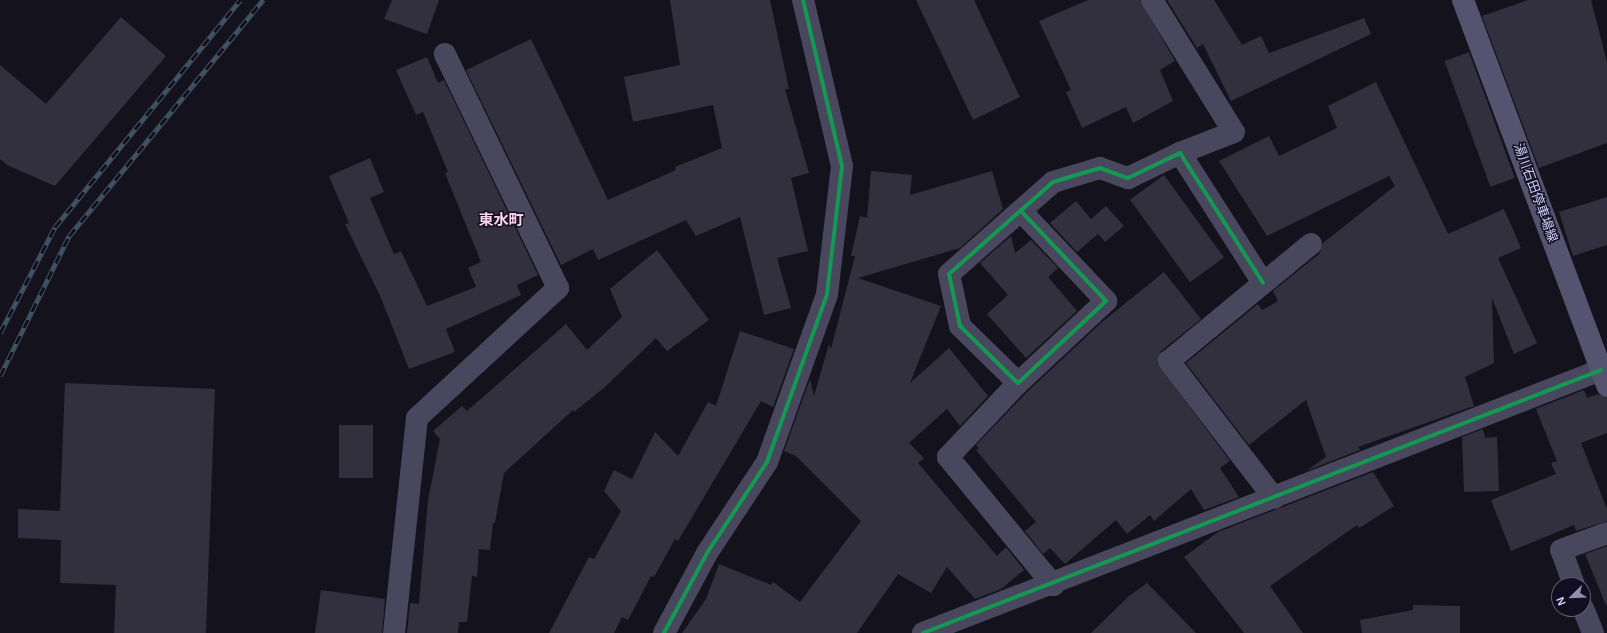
<!DOCTYPE html>
<meta charset="utf-8">
<style>
body{margin:0}
#map{position:relative;width:1607px;height:633px;overflow:hidden;background:#14121c;font-family:Arial,"Noto Sans JP",sans-serif}
div>[style]{position:absolute}
.building>*{inset:0;background:#32303e;transform-origin:0 0}
.minor>*{height:22px;margin:-11px;padding:0 11px;transform-origin:11px;border-radius:11px;background:#49475d}
.secondary>*{height:22px;margin:-11px;padding:0 11px;transform-origin:11px;border-radius:11px;background:#55536f}
.rail>*{height:4.5px;margin-top:-2.25px;transform-origin:0;background:repeating-linear-gradient(90deg,#110e20 0 9px,#425564 0 18px);box-sizing:border-box;border-block:1px solid #425564}
.cycleway>*{height:4px;margin:-2px;padding:0 2px;transform-origin:2px;border-radius:2px;background:#139951}
span{translate:-50% -50%;white-space:nowrap;text-align:center;line-height:1.15;-webkit-text-stroke:3px #110e20;paint-order:stroke}
.street-label{font-size:13px;color:#d5d0fd}
.quarter-label{font-size:15px;color:#fdd2ed;font-weight:700}
.north{position:absolute;left:1551px;top:577px;width:40px;height:40px;box-sizing:border-box;background:#110e20;border:1px solid #5f5c78;border-radius:50%;rotate:247deg;font-size:11px;font-weight:700;line-height:16px;text-align:center;color:#d5d0fd}
.north::after{content:'';display:block;margin:auto;width:14px;height:18px;background:#918eae;clip-path:polygon(50% 0,100% 100%,50% 72%,0 100%)}
</style>
<div id="map">
<div class="building">
<i style="clip-path:polygon(392px 0,439px 0,427px 34px,384px 19px)"></i>
<i style="clip-path:polygon(670px 0,770px 0,789px 89px,785px 89px,809px 173px,791px 178px,808px 251px,777px 258px,791px 308px,764px 315px,740px 217px,696px 236px,686px 220px,598px 260px,593px 249px,561px 265px,466px 70px,531px 39px,608px 200px,676px 170px,675px 167px,722px 148px,713px 105px,633px 122px,624px 77px,680px 65px)"></i>
<i style="clip-path:polygon(916px 0,974px 0,1020px 97px,973px 120px)"></i>
<i style="clip-path:polygon(1088px 0,1140px 0,1175px 61px,1160px 70px,1173px 101px,1133px 123px,1126px 107px,1082px 128px,1066px 92px,1071px 90px,1039px 21px)"></i>
<i style="clip-path:polygon(1167px 0,1214px 0,1242px 45px,1261px 36px,1269px 53px,1364px 18px,1371px 34px,1231px 101px,1203px 44px,1197px 48px)"></i>
<i style="clip-path:polygon(1528px 0,1591px 0,1607px 62px,1607px 143px,1539px 168px,1482px 16px)"></i>
<i style="clip-path:polygon(121px 17px,166px 56px,55px 186px,7px 165px,0 159px,0 65px,46px 104px)"></i>
<i style="left:1469px;top:52px;width:134px;height:26px;rotate:70deg"></i>
<i style="clip-path:polygon(427px 57px,438px 83px,444px 80px,538px 275px,517px 285px,521px 295px,446px 329px,455px 352px,409px 369px,381px 298px,345px 224px,349px 223px,329px 176px,370px 158px,384px 192px,370px 198px,394px 254px,401px 251px,427px 306px,476px 287px,468px 268px,481px 262px,445px 173px,448px 172px,423px 112px,416px 115px,396px 70px)"></i>
<i style="clip-path:polygon(1376px 82px,1448px 234px,1504px 209px,1521px 248px,1498px 258px,1537px 343px,1514px 354px,1492px 298px,1494px 363px,1465px 377px,1474px 406px,1358px 447px,1360px 450px,1306px 471px,1326px 457px,1306px 400px,1249px 445px,1186px 363px,1258px 304px,1262px 310px,1278px 301px,1273px 291px,1319px 254px,1323px 243px,1395px 186px,1389px 176px,1267px 236px,1219px 161px,1269px 136px,1279px 156px,1337px 128px,1328px 106px)"></i>
<i style="clip-path:polygon(871px 171px,912px 175px,910px 195px,992px 171px,1003px 209px,960px 248px,858px 278px,941px 306px,910px 383px,949px 348px,988px 396px,960px 426px,947px 409px,909px 443px,924px 458px,918px 463px,997px 556px,1006px 547px,1024px 570px,1001px 589px,975px 599px,947px 567px,931px 593px,898px 574px,857px 633px,682px 633px,706px 599px,719px 564px,771px 585px,773px 582px,800px 602px,861px 521px,796px 456px,784px 451px,810px 379px,814px 396px,829px 344px,831px 349px,855px 256px,851px 256px,860px 216px,867px 218px)"></i>
<i style="left:1164px;top:175px;width:102px;height:42px;rotate:54deg"></i>
<i style="clip-path:polygon(1607px 197px,1607px 245px,1573px 256px,1559px 212px)"></i>
<i style="clip-path:polygon(1076px 201px,1091px 219px,1106px 206px,1124px 226px,1105px 242px,1098px 234px,1077px 252px,1050px 223px)"></i>
<i style="clip-path:polygon(1011px 236px,1015px 253px,1031px 240px,1058px 268px,1048px 277px,1077px 311px,1026px 358px,987px 314px,1008px 295px,980px 263px)"></i>
<i style="clip-path:polygon(657px 250px,709px 320px,667px 351px,656px 338px,605px 387px,574px 412px,573px 410px,504px 473px,495px 523px,493px 523px,490px 550px,479px 549px,477px 577px,472px 576px,467px 622px,459px 622px,458px 633px,407px 633px,410px 603px,419px 604px,428px 500px,440px 439px,433px 431px,462px 406px,467px 411px,566px 324px,587px 350px,622px 317px,610px 289px)"></i>
<i style="clip-path:polygon(1164px 272px,1201px 319px,1161px 351px,1157px 363px,1230px 461px,1220px 468px,1239px 497px,1204px 510px,1191px 489px,1154px 521px,1150px 515px,1127px 534px,1116px 520px,1065px 564px,1050px 548px,1043px 554px,1025px 531px,1036px 522px,976px 450px,979px 448px,976px 445px,1027px 392px,1102px 322px)"></i>
<i style="clip-path:polygon(740px 331px,794px 349px,773px 407px,761px 401px,678px 541px,675px 539px,654px 577px,651px 576px,628px 620px,622px 617px,614px 633px,549px 633px,589px 557px,594px 559px,621px 511px,604px 491px,614px 470px,632px 479px,655px 432px,678px 456px,708px 402px,716px 406px)"></i>
<i style="clip-path:polygon(65px 383px,215px 389px,206px 633px,114px 633px,116px 585px,60px 583px,61px 540px,18px 538px,18px 509px,60px 511px)"></i>
<i style="clip-path:polygon(1584px 390px,1587px 398px,1598px 394px,1607px 398px,1607px 433px,1581px 443px,1607px 509px,1607px 521px,1576px 531px,1574px 525px,1511px 551px,1491px 500px,1556px 474px,1551px 463px,1557px 461px,1536px 409px)"></i>
<i style="left:339px;top:425px;width:34px;height:53px"></i>
<i style="clip-path:polygon(1483px 429px,1485px 438px,1497px 437px,1499px 491px,1464px 492px,1462px 437px)"></i>
<i style="clip-path:polygon(1373px 472px,1394px 506px,1359px 528px,1357px 525px,1270px 586px,1303px 633px,1244px 633px,1184px 557px,1218px 532px)"></i>
<i style="clip-path:polygon(1607px 546px,1607px 605px,1606px 605px,1585px 554px)"></i>
<i style="clip-path:polygon(1147px 583px,1196px 633px,1091px 633px,1129px 596px)"></i>
<i style="clip-path:polygon(321px 590px,385px 599px,382px 633px,315px 633px)"></i>
<i style="clip-path:polygon(1413px 605px,1460px 606px,1460px 633px,1362px 633px,1360px 620px,1413px 610px)"></i>
</div>
<div class="minor">
<i style="left:1152px;top:0;width:155px;rotate:58.2deg"></i>
<i style="left:1234px;top:132px;width:58px;rotate:158.7deg"></i>
<i style="left:1021px;top:211px;width:124px;rotate:46.6deg"></i>
<i style="left:1106px;top:301px;width:120px;rotate:137deg"></i>
<i style="left:1018px;top:383px;width:81px;rotate:-135.5deg"></i>
<i style="left:960px;top:326px;width:53px;rotate:-101.9deg"></i>
<i style="left:949px;top:274px;width:139px;rotate:-41.5deg"></i>
<i style="left:1053px;top:182px;width:49px;rotate:-16.6deg"></i>
<i style="left:1100px;top:168px;width:30px;rotate:20deg"></i>
<i style="left:1128px;top:178px;width:58px;rotate:-25.7deg"></i>
<i style="left:1180px;top:153px;width:154px;rotate:57.4deg"></i>
<i style="left:1018px;top:383px;width:102px;rotate:133.4deg"></i>
<i style="left:948px;top:457px;width:166px;rotate:50.6deg"></i>
<i style="left:1274px;top:498px;width:173px;rotate:-127.5deg"></i>
<i style="left:1169px;top:361px;width:184px;rotate:-39.5deg"></i>
<i style="left:1574px;top:585px;width:37px;rotate:-110deg"></i>
<i style="left:1561px;top:550px;width:49px;rotate:-20.3deg"></i>
<i style="left:1583px;top:608px;width:27px;rotate:68deg"></i>
<i style="left:394px;top:633px;width:216px;rotate:-83.9deg"></i>
<i style="left:417px;top:418px;width:192px;rotate:-42.7deg"></i>
<i style="left:558px;top:288px;width:260px;rotate:-115.8deg"></i>
<i style="left:664px;top:633px;width:91px;rotate:-61.7deg"></i>
<i style="left:707px;top:553px;width:109px;rotate:-56.6deg"></i>
<i style="left:767px;top:462px;width:178px;rotate:-70.3deg"></i>
<i style="left:827px;top:294px;width:129px;rotate:-83.3deg"></i>
<i style="left:842px;top:166px;width:171px;rotate:-103.2deg"></i>
<i style="left:923px;top:633px;width:727px;rotate:-21.2deg"></i>
</div>
<div class="secondary">
<i style="left:1463px;top:0;width:412px;rotate:69.5deg"></i>
</div>
<div class="rail">
<i style="left:0;top:333px;width:119px;rotate:-62.6deg"></i>
<i style="left:55px;top:227px;width:293px;rotate:-50.8deg"></i>
<i style="left:0;top:376px;width:156px;rotate:-63.8deg"></i>
<i style="left:69px;top:236px;width:306px;rotate:-50.6deg"></i>
</div>
<div class="cycleway">
<i style="left:1021px;top:211px;width:124px;rotate:46.6deg"></i>
<i style="left:1106px;top:301px;width:120px;rotate:137deg"></i>
<i style="left:1018px;top:383px;width:81px;rotate:-135.5deg"></i>
<i style="left:960px;top:326px;width:53px;rotate:-101.9deg"></i>
<i style="left:949px;top:274px;width:139px;rotate:-41.5deg"></i>
<i style="left:1053px;top:182px;width:49px;rotate:-16.6deg"></i>
<i style="left:1100px;top:168px;width:30px;rotate:20deg"></i>
<i style="left:1128px;top:178px;width:58px;rotate:-25.7deg"></i>
<i style="left:1180px;top:153px;width:154px;rotate:57.4deg"></i>
<i style="left:664px;top:633px;width:91px;rotate:-61.7deg"></i>
<i style="left:707px;top:553px;width:109px;rotate:-56.6deg"></i>
<i style="left:767px;top:462px;width:178px;rotate:-70.3deg"></i>
<i style="left:827px;top:294px;width:129px;rotate:-83.3deg"></i>
<i style="left:842px;top:166px;width:171px;rotate:-103.2deg"></i>
<i style="left:923px;top:633px;width:727px;rotate:-21.2deg"></i>
</div>
<div class="street-label">
<span style="left:1535px;top:193px;rotate:70deg">湯川石田停車場線</span>
</div>
<div class="quarter-label">
<span style="left:501px;top:220px">東水町</span>
</div>
<div class="north">N</div>
</div>
